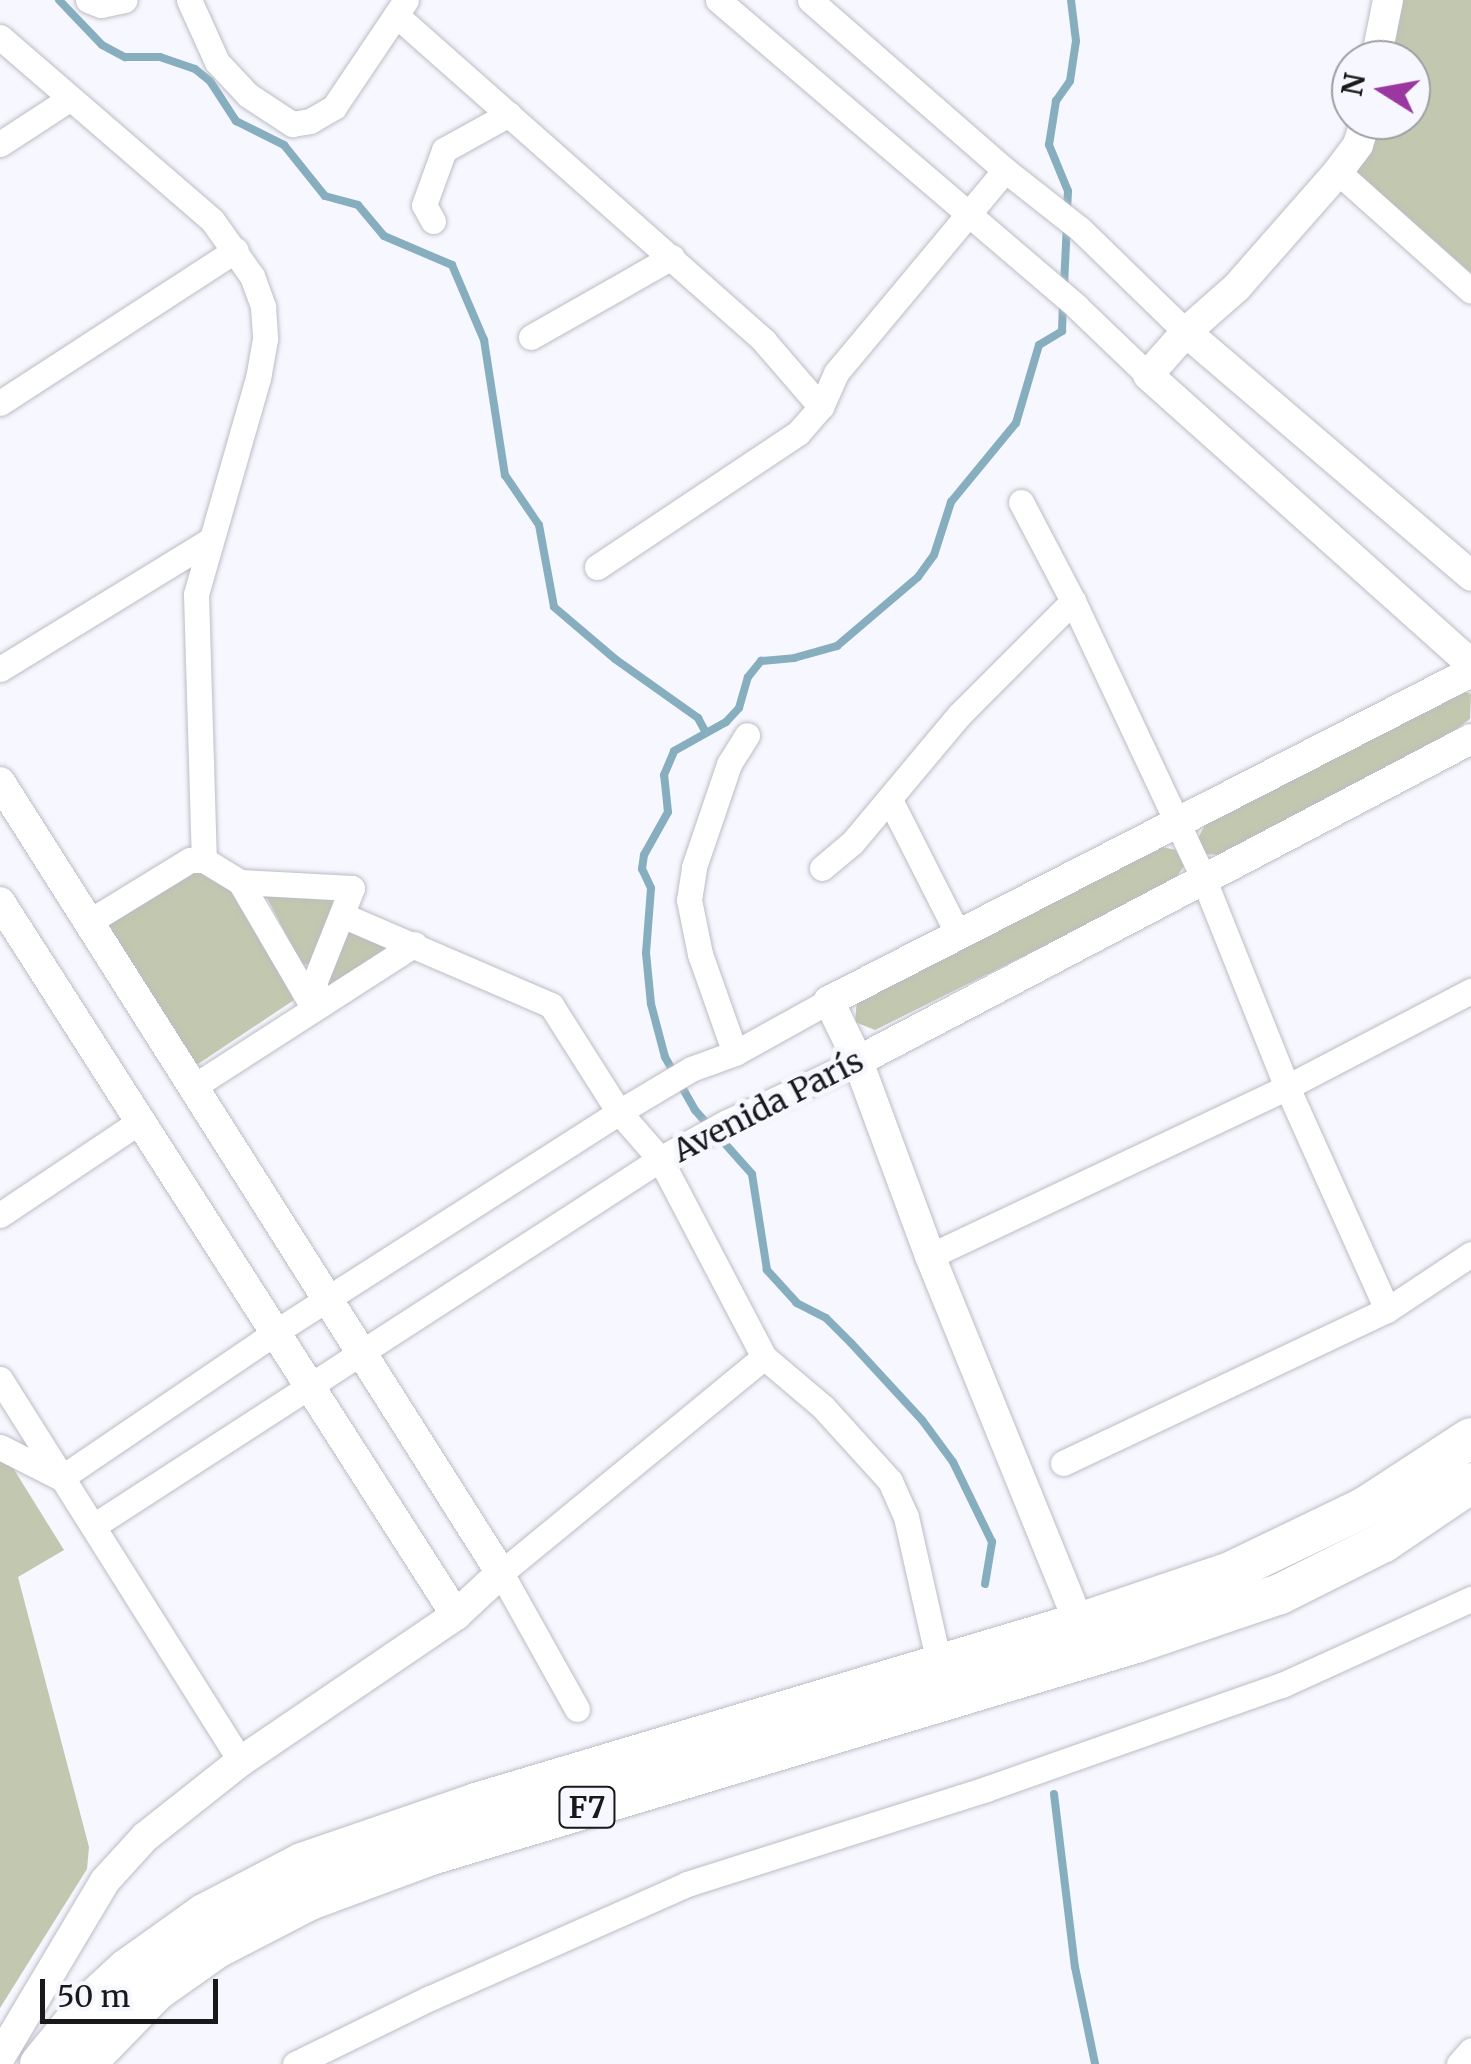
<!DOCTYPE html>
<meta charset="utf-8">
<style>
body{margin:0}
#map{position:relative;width:1471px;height:2064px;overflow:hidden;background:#f7f7ff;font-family:Merriweather,serif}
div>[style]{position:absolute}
.green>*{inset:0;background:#c2c7b0}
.stream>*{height:8px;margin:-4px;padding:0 4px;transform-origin:4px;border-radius:4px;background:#87aebe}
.roads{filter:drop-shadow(0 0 2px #bcbcc4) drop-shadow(0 0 2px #bcbcc4)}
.minor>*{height:25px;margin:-12.5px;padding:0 12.5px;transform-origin:12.5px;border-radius:12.5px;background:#fff}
.tertiary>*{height:30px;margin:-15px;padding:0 15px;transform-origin:15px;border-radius:15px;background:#fff}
.trunk>*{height:40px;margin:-20px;padding:0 20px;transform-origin:20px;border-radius:20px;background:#fff}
span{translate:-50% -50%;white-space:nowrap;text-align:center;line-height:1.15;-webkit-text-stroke:10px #f7f7ff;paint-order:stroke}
.shield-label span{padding:2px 8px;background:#f7f7ff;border:2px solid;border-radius:8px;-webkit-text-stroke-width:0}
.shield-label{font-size:30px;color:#19191c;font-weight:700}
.street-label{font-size:32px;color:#19191c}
.north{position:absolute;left:1331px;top:40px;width:100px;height:100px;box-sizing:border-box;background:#f7f7ff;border:2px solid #9e9ea4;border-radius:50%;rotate:281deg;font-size:28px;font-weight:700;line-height:40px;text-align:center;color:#19191c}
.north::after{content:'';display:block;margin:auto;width:35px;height:45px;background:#9a389f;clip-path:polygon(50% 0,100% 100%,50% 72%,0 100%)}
.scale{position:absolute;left:40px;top:1979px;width:178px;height:45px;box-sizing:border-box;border:5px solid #19191c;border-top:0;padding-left:12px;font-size:30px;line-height:35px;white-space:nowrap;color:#19191c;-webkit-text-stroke:8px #f7f7ff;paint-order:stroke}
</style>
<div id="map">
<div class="green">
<i style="clip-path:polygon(1399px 0,1471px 0,1471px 273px,1353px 169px,1381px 120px,1411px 120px,1411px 60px,1390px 60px)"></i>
<i style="clip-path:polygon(1465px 692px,1471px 694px,1470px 719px,1455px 730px,1221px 855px,1204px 854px,1196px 842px,1206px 823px)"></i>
<i style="clip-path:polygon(1162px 847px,1176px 850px,1184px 866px,1173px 882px,875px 1030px,855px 1022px,857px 999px)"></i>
<i style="clip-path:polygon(194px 869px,227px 881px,294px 1000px,198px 1064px,190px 1062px,104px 927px)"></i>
<i style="clip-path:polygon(265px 894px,330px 899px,333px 903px,310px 964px,302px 965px)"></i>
<i style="clip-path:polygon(350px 929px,393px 949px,323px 988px,344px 933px)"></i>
<i style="clip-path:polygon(0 1447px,64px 1550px,18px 1577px,89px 1847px,87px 1869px,0 2008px)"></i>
</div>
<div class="stream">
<i style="left:59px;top:0;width:62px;rotate:46.3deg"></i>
<i style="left:102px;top:45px;width:26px;rotate:28deg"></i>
<i style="left:125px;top:57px;width:35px"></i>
<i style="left:160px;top:57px;width:37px;rotate:19deg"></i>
<i style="left:195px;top:69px;width:19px;rotate:39deg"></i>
<i style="left:210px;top:81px;width:48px;rotate:57deg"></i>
<i style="left:236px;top:121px;width:54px;rotate:26.6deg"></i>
<i style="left:284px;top:145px;width:65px;rotate:51.2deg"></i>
<i style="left:325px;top:196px;width:34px;rotate:15deg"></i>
<i style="left:358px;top:205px;width:40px;rotate:50deg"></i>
<i style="left:384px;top:236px;width:74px;rotate:23.1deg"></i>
<i style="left:452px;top:265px;width:82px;rotate:66.9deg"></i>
<i style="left:484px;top:340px;width:137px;rotate:81.2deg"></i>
<i style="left:505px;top:475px;width:60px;rotate:55.8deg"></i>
<i style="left:539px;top:525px;width:83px;rotate:79.6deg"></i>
<i style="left:554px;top:607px;width:80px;rotate:40.4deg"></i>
<i style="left:615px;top:659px;width:102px;rotate:35.4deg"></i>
<i style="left:698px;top:718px;width:15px;rotate:62deg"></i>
<i style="left:1067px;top:210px;width:19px;rotate:-87deg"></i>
<i style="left:1068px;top:191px;width:50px;rotate:-112.4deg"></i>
<i style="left:1049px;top:145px;width:45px;rotate:-81deg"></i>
<i style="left:1056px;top:101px;width:24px;rotate:-55deg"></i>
<i style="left:1070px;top:81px;width:40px;rotate:-81.5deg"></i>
<i style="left:1076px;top:41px;width:41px;rotate:-97deg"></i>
<i style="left:1064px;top:285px;width:61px;rotate:-87.2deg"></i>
<i style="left:985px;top:1584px;width:43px;rotate:-80.5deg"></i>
<i style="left:992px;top:1542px;width:89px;rotate:-116deg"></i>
<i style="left:953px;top:1462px;width:52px;rotate:-126.4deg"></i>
<i style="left:922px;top:1420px;width:105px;rotate:-132.7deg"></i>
<i style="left:851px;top:1343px;width:35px;rotate:-135deg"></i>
<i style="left:826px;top:1318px;width:33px;rotate:-153deg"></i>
<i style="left:797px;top:1303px;width:45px;rotate:-132.3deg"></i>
<i style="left:767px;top:1270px;width:97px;rotate:-98.9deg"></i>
<i style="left:752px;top:1174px;width:86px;rotate:-131.7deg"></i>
<i style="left:695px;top:1110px;width:61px;rotate:-119.5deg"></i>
<i style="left:665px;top:1057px;width:55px;rotate:-104.8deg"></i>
<i style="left:651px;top:1004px;width:51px;rotate:-95.6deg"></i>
<i style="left:646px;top:953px;width:65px;rotate:-85.6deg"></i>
<i style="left:651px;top:888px;width:21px;rotate:-115deg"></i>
<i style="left:642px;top:869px;width:14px;rotate:-82deg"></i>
<i style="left:644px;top:855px;width:49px;rotate:-60.8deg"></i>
<i style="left:668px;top:812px;width:37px;rotate:-96deg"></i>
<i style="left:664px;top:775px;width:26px;rotate:-67deg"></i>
<i style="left:674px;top:751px;width:60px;rotate:-29.1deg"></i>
<i style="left:726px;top:722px;width:19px;rotate:-47deg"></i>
<i style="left:739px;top:708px;width:32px;rotate:-74deg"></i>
<i style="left:748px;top:677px;width:21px;rotate:-51deg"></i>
<i style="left:761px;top:661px;width:33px;rotate:-5deg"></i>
<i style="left:794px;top:658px;width:45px;rotate:-15.6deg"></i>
<i style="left:837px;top:646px;width:106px;rotate:-40.4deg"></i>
<i style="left:918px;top:577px;width:27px;rotate:-54deg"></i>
<i style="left:934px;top:555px;width:56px;rotate:-72.2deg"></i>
<i style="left:951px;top:502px;width:102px;rotate:-50.6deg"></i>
<i style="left:1016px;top:423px;width:81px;rotate:-73.6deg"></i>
<i style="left:1039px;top:345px;width:27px;rotate:-31deg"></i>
<i style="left:1062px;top:331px;width:27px;rotate:-88deg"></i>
<i style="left:1054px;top:1794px;width:174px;rotate:83.1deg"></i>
<i style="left:1075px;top:1967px;width:99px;rotate:78.3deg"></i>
</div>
<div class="roads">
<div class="minor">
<i style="left:88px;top:0;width:14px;rotate:21deg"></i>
<i style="left:101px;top:5px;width:24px;rotate:-12deg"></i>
<i style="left:189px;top:0;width:68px;rotate:65.7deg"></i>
<i style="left:217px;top:62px;width:45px;rotate:46.8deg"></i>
<i style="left:248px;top:95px;width:53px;rotate:33.4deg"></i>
<i style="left:292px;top:124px;width:18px;rotate:-9deg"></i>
<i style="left:310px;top:121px;width:28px;rotate:-30deg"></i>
<i style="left:334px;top:107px;width:129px;rotate:-56.1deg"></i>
<i style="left:718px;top:0;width:472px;rotate:40.5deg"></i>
<i style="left:1077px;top:307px;width:98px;rotate:43.8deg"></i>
<i style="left:810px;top:0;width:259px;rotate:41.1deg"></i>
<i style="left:1005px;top:170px;width:95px;rotate:38.2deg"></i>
<i style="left:1080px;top:229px;width:148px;rotate:44.2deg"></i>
<i style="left:396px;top:15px;width:492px;rotate:41.5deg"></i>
<i style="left:764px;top:341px;width:87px;rotate:49.2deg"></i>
<i style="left:0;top:37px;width:280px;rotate:40.8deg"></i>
<i style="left:212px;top:220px;width:69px;rotate:54.5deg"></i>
<i style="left:252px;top:276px;width:33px;rotate:70deg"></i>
<i style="left:263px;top:307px;width:32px;rotate:86deg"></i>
<i style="left:265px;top:339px;width:40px;rotate:100deg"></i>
<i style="left:258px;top:378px;width:225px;rotate:106deg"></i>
<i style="left:196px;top:594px;width:266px;rotate:88.3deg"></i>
<i style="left:204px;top:860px;width:42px;rotate:31.4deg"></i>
<i style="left:240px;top:882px;width:112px;rotate:3.1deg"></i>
<i style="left:352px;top:888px;width:100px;rotate:111.7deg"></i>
<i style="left:315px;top:981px;width:27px;rotate:92deg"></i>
<i style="left:0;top:144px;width:82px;rotate:-33.1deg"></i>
<i style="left:1338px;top:172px;width:178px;rotate:41.8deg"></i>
<i style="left:433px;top:221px;width:18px;rotate:-119deg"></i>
<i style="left:424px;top:205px;width:59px;rotate:-70deg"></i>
<i style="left:444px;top:150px;width:74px;rotate:-29deg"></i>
<i style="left:531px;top:337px;width:162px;rotate:-29.6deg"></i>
<i style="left:0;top:403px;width:281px;rotate:-33deg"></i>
<i style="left:1021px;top:502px;width:112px;rotate:62.3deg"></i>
<i style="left:1073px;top:601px;width:308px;rotate:64.8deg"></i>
<i style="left:1204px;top:880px;width:223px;rotate:68.2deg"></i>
<i style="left:1287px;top:1087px;width:244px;rotate:65.8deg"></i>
<i style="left:597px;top:567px;width:242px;rotate:-33.7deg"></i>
<i style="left:798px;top:433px;width:35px;rotate:-49deg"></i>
<i style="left:821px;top:407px;width:37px;rotate:-66deg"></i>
<i style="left:836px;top:373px;width:264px;rotate:-50.2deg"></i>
<i style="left:0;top:669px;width:245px;rotate:-31.5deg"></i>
<i style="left:890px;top:800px;width:150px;rotate:63.1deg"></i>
<i style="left:822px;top:868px;width:39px;rotate:-40deg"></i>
<i style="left:852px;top:843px;width:168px;rotate:-50.1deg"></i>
<i style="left:960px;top:714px;width:160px;rotate:-45deg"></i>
<i style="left:240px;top:882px;width:145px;rotate:59.7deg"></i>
<i style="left:342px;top:915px;width:228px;rotate:23.3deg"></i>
<i style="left:551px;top:1005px;width:127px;rotate:57.6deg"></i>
<i style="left:619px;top:1112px;width:62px;rotate:48.9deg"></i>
<i style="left:660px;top:1159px;width:224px;rotate:62.3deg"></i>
<i style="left:764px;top:1357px;width:77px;rotate:40.3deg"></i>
<i style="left:823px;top:1407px;width:100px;rotate:47.8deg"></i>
<i style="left:890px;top:1481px;width:39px;rotate:66deg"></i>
<i style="left:906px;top:1517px;width:151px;rotate:77.3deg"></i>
<i style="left:87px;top:923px;width:121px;rotate:-31.5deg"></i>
<i style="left:190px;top:860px;width:14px"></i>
<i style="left:735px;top:1053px;width:105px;rotate:-109.5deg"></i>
<i style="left:700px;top:954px;width:55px;rotate:-101.5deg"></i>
<i style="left:689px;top:900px;width:33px;rotate:-81deg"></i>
<i style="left:694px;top:867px;width:109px;rotate:-71.2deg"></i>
<i style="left:729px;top:764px;width:34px;rotate:-58deg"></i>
<i style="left:196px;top:1085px;width:260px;rotate:-32.8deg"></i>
<i style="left:0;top:1215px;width:171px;rotate:-33.8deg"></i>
<i style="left:930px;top:1256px;width:395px;rotate:-25.3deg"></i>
<i style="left:1287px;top:1087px;width:208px;rotate:-27.6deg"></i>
<i style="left:0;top:1379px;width:452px;rotate:57.8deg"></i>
<i style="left:0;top:1447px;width:68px;rotate:26.9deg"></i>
<i style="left:61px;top:1478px;width:261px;rotate:-34.2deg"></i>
<i style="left:277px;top:1331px;width:406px;rotate:-32.6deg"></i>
<i style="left:619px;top:1112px;width:84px;rotate:-30.8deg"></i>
<i style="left:691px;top:1069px;width:47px;rotate:-20deg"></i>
<i style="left:735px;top:1053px;width:107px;rotate:-29deg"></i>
<i style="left:1063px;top:1463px;width:358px;rotate:-25.3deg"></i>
<i style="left:1387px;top:1310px;width:101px;rotate:-33.7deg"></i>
<i style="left:95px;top:1525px;width:673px;rotate:-32.93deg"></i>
<i style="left:660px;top:1159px;width:77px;rotate:-28.9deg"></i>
<i style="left:727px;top:1122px;width:145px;rotate:-25deg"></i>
<i style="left:577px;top:1709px;width:156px;rotate:-119.2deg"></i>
<i style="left:501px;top:1573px;width:340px;rotate:-39.4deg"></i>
<i style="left:295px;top:2064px;width:150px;rotate:-26.1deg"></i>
<i style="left:430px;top:1998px;width:281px;rotate:-23.9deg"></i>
<i style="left:687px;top:1884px;width:314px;rotate:-17.6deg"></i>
<i style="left:986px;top:1789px;width:314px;rotate:-19.4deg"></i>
<i style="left:1282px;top:1685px;width:208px;rotate:-24.5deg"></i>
<i style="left:1459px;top:2064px;width:18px;rotate:-49deg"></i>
</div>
<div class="tertiary">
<i style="left:1376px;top:60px;width:61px;rotate:-78.7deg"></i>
<i style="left:1366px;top:120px;width:26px;rotate:108deg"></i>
<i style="left:1358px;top:145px;width:34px;rotate:127deg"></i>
<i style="left:1338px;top:172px;width:153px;rotate:131.3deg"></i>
<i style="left:1237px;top:287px;width:68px;rotate:138.6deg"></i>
<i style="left:1186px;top:332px;width:57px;rotate:131.5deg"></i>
<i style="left:1148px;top:375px;width:433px;rotate:41.8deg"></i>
<i style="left:1186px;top:332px;width:375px;rotate:40.5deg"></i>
<i style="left:0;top:782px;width:936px;rotate:57.65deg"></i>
<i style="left:501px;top:1573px;width:62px;rotate:137deg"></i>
<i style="left:456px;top:1615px;width:260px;rotate:145.8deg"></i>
<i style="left:241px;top:1761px;width:122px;rotate:141.6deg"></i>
<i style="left:145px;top:1837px;width:59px;rotate:132.3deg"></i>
<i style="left:105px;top:1881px;width:205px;rotate:120.8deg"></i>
<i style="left:0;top:902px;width:846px;rotate:57.4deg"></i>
<i style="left:858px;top:1061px;width:692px;rotate:-27.71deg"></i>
<i style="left:1079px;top:1623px;width:396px;rotate:-112.1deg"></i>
<i style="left:930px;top:1256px;width:208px;rotate:-110.3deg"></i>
<i style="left:858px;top:1061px;width:67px;rotate:-115.8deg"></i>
<i style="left:829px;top:1001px;width:721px;rotate:-27.13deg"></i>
</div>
<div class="trunk">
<i style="left:40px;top:2064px;width:76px;rotate:-50.9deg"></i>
<i style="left:88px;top:2005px;width:53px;rotate:-42.7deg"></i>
<i style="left:127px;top:1969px;width:95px;rotate:-35.5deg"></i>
<i style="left:204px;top:1914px;width:110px;rotate:-27.5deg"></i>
<i style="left:302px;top:1863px;width:184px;rotate:-19deg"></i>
<i style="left:476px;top:1803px;width:629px;rotate:-16.62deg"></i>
<i style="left:1079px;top:1623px;width:157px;rotate:-18.6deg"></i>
<i style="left:1228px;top:1573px;width:152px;rotate:-25.7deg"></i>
<i style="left:1365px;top:1507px;width:126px;rotate:-33.1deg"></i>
<i style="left:85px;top:2064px;width:102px;rotate:-45.8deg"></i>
<i style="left:156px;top:1991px;width:75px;rotate:-35.2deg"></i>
<i style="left:217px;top:1948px;width:105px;rotate:-27.3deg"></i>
<i style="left:310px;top:1900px;width:129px;rotate:-20.4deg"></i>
<i style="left:431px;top:1855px;width:736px;rotate:-16.74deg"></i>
<i style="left:1136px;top:1643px;width:152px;rotate:-18.8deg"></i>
<i style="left:1280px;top:1594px;width:116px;rotate:-26.6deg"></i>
<i style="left:1384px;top:1542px;width:105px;rotate:-34.1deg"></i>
</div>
</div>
<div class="shield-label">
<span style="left:587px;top:1807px">F7</span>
</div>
<div class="street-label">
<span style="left:768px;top:1106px;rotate:-27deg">Avenida París</span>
</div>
<div class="north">N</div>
<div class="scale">50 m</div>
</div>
